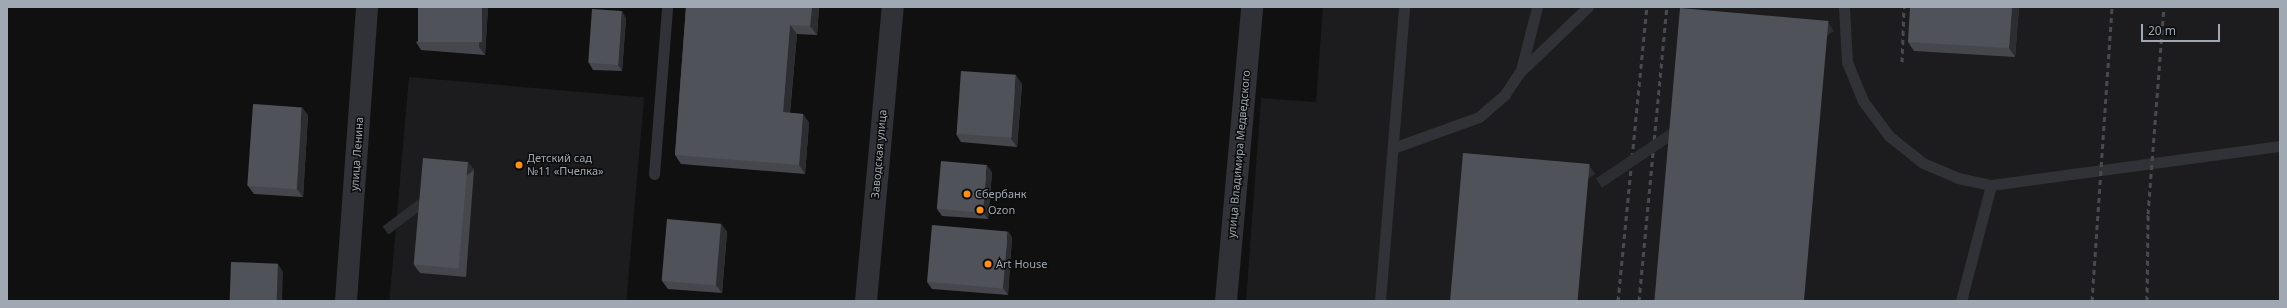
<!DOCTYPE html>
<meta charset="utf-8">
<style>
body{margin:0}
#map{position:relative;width:2287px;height:308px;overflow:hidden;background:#101011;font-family:"Noto Sans",sans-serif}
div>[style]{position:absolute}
.built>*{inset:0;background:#1c1c1e;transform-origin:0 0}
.service>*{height:11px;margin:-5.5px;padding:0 5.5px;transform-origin:5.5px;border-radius:5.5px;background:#313237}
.minor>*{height:22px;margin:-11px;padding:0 11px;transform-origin:11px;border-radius:11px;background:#313237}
.rail>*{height:3px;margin-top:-1.5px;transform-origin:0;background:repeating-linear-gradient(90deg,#474b50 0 5px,transparent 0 9px)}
.wall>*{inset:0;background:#45474d}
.shaded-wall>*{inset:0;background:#2c2d30;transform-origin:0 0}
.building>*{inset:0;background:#4f5258;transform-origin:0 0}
.dots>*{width:11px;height:11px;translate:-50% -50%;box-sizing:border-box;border:2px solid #0b0b0c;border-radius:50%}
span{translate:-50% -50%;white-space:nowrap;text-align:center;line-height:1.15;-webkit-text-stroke:3px #0b0b0c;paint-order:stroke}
.street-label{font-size:11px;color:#a0a9b3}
.poi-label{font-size:11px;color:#a0a9b3}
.left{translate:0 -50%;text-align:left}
.frame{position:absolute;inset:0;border:8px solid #a0a9b3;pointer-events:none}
.scale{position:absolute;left:2141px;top:24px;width:79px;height:18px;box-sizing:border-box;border:2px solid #a0a9b3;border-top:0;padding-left:5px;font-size:12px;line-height:14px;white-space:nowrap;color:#a0a9b3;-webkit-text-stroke:3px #0b0b0c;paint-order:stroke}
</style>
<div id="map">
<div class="built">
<i style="clip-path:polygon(1323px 7px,2280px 7px,2280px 301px,1246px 301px,1261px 98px,1316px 102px)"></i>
<i style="left:409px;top:77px;width:236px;height:225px;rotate:5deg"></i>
</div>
<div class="service">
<i style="left:1844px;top:7px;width:55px;rotate:86.9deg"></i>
<i style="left:1847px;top:62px;width:42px;rotate:67.7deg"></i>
<i style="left:1863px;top:101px;width:44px;rotate:53.4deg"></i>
<i style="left:1889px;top:136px;width:43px;rotate:38.5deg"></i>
<i style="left:1923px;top:163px;width:38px;rotate:23deg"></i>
<i style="left:1958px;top:178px;width:34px;rotate:12deg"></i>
<i style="left:1991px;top:185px;width:292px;rotate:-7.7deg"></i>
<i style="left:1522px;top:70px;width:91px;rotate:-43.7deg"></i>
<i style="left:1393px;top:148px;width:91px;rotate:-19.8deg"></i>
<i style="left:1479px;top:117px;width:35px;rotate:-41deg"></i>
<i style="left:1505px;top:94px;width:29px;rotate:-56deg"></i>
<i style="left:1521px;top:70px;width:65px;rotate:-75.7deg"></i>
<i style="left:654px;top:174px;width:168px;rotate:-85.5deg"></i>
<i style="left:1380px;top:301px;width:295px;rotate:-85.3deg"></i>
<i style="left:1961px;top:301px;width:120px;rotate:-75.5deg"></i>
</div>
<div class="minor">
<i style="left:346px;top:301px;width:295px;rotate:-85.9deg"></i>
<i style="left:866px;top:301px;width:295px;rotate:-84.8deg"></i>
<i style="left:1226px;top:301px;width:295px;rotate:-84.9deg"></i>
</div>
<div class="rail">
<i style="left:1902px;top:62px;width:55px;rotate:-87.9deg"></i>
<i style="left:1618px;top:301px;width:295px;rotate:-84.4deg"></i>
<i style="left:1639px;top:301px;width:295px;rotate:-84.6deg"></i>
<i style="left:2092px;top:301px;width:295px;rotate:-86.1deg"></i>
<i style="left:2147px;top:301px;width:87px;rotate:-89.3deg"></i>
<i style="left:2148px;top:214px;width:208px;rotate:-85.6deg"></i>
</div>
<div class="wall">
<i style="clip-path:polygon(488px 7px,485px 55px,421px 50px,416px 42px)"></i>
<i style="clip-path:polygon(686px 7px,819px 7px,817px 35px,797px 34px,790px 113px,803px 114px,809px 123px,805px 174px,681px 164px,675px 155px)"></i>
<i style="clip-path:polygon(2019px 7px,2015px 57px,1914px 51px,1908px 42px)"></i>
<i style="clip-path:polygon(626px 18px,622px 71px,593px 70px,589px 63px)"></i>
<i style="clip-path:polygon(1022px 84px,1017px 147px,961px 142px,956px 134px)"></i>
<i style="clip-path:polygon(308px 115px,303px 197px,254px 194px,248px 186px)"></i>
<i style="clip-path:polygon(468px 162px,474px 170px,466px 277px,420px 273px,414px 265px)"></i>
<i style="clip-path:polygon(992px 172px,988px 219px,942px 216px,937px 209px)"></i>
<i style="clip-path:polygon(721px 224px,727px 232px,722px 293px,668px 289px,662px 281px)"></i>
<i style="clip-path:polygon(1012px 237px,1008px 295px,932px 289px,927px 282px)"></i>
</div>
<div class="shaded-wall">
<i style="clip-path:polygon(482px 7px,488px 7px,485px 55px,479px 47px)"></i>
<i style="clip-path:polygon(812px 7px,819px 7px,817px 35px,810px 26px)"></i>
<i style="clip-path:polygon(2012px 7px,2019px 7px,2015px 57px,2009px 48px)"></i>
<i style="clip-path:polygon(622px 11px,626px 18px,622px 71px,618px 65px)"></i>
<i style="left:1828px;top:22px;width:11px;height:280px;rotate:56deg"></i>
<i style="clip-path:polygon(790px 25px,797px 34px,789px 121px,783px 112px)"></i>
<i style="clip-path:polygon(1016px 75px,1022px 84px,1017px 147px,1011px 139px)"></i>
<i style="clip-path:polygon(302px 107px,308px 115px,303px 197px,297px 189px)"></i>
<i style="clip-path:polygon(803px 114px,809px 123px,805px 174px,799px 165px)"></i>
<i style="left:468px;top:162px;width:10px;height:107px;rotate:53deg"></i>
<i style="clip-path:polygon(987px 165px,992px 172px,988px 219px,983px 213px)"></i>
<i style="left:1589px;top:165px;width:11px;height:137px;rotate:56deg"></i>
<i style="clip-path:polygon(721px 224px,727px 232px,722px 293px,716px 285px)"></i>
<i style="clip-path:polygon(1008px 231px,1012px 237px,1008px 295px,1003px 288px)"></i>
<i style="clip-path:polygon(278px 264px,283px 272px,282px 301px,276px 301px)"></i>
</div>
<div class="building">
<i style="left:418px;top:7px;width:64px;height:35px"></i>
<i style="clip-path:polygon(686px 7px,812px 7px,810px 26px,790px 25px,783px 112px,803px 114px,799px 165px,675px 155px)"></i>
<i style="clip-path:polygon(1910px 7px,2012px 7px,2009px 48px,1908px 42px)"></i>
<i style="left:1680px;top:8px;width:149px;height:294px;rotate:5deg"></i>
<i style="left:592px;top:9px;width:30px;height:54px;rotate:4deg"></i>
<i style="left:961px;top:71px;width:55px;height:63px;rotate:4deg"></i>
<i style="left:253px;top:104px;width:49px;height:82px;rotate:4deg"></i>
<i style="left:1463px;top:153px;width:127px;height:149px;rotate:5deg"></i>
<i style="left:423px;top:158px;width:45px;height:107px;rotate:5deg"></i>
<i style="left:941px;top:161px;width:46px;height:48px;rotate:5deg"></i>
<i style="left:667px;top:219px;width:54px;height:62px;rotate:5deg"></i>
<i style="left:932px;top:225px;width:76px;height:57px;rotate:5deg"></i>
<i style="left:231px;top:262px;width:47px;height:39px;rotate:2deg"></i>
</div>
<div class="dots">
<i style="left:519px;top:165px;background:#fe911c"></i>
<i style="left:967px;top:194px;background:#fe911c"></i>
<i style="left:980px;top:210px;background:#fe911c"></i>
<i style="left:988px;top:264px;background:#fe911c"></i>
</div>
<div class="street-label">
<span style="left:357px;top:154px;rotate:-86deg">улица Ленина</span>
<span style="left:879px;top:154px;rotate:-85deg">Заводская улица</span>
<span style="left:1239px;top:154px;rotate:-85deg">улица Владимира Медведского</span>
</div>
<div class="poi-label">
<span class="left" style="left:527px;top:165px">Детский сад<br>№11 «Пчелка»</span>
<span class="left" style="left:975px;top:194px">Сбербанк</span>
<span class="left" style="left:988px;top:210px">Ozon</span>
<span class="left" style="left:996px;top:264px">Art House</span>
</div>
<div class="frame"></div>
<div class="scale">20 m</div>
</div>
